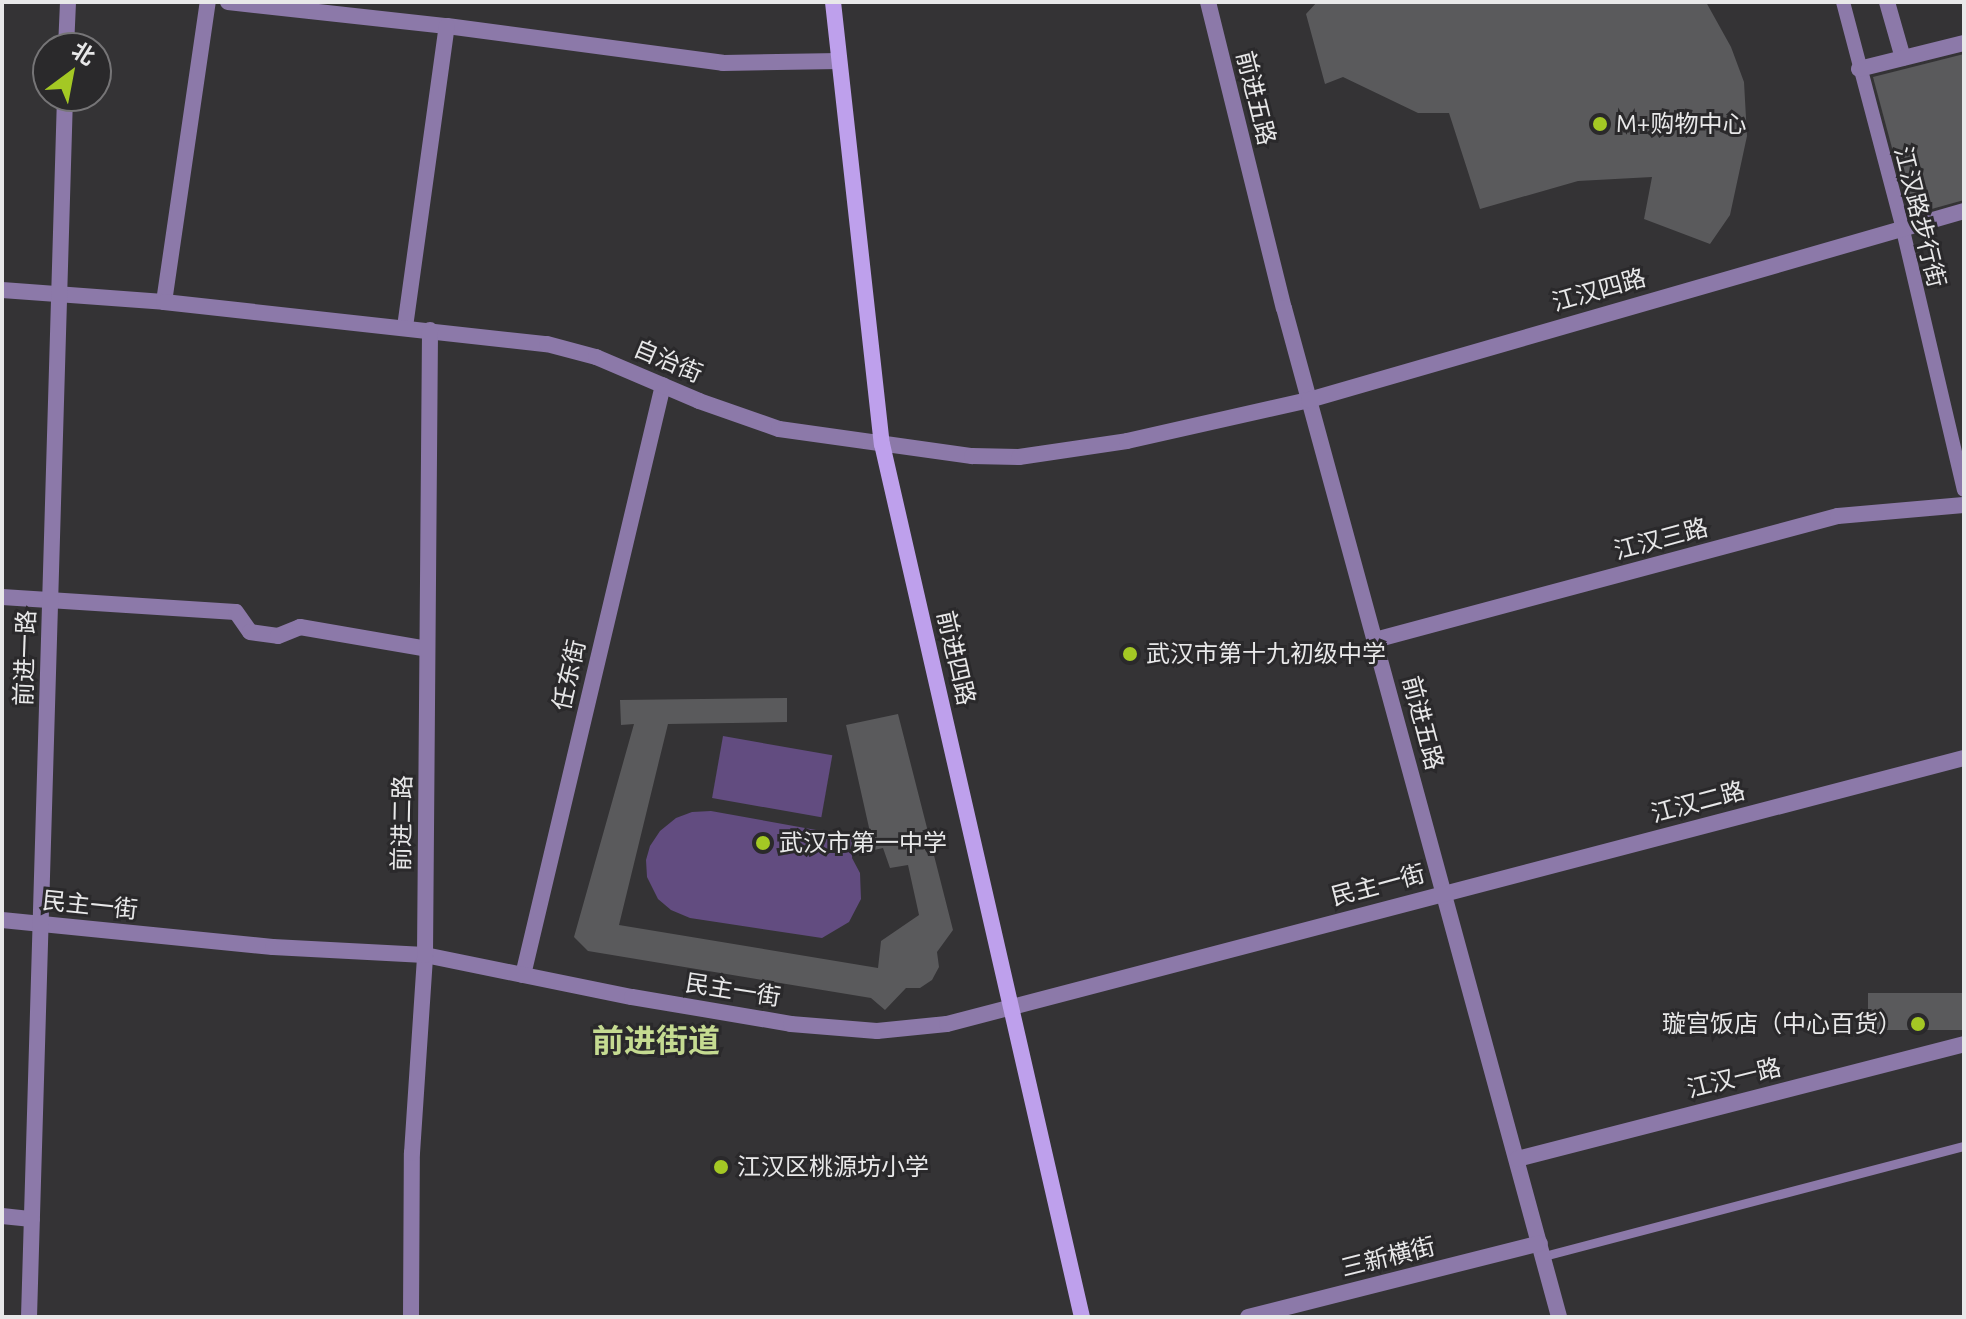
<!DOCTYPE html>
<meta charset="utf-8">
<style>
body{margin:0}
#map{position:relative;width:1966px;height:1319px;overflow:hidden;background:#343335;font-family:Ubuntu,"Noto Sans SC",sans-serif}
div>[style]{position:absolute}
.green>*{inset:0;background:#624c80;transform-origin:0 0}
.building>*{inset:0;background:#5a5a5c;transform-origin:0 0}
.service>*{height:9px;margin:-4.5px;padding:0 4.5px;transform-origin:4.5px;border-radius:4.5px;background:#8c79a9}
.pedestrian>*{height:14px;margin:-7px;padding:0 7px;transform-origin:7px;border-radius:7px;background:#8c79a9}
.minor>*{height:16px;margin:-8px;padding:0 8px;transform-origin:8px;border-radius:8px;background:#8c79a9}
.tertiary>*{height:16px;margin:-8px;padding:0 8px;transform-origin:8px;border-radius:8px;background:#8c79a9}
.secondary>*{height:16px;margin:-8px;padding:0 8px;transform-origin:8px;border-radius:8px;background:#bea0ec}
.dots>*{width:22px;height:22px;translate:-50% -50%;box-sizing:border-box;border:4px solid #2a292b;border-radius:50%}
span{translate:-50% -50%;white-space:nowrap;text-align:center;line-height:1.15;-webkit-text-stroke:6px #2a292b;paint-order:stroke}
.street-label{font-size:24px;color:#e8e8e9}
.poi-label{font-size:24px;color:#e8e8e9}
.left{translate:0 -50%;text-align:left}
.right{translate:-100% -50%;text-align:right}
.district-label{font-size:32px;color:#c5db91;font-weight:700}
.frame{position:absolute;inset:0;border:4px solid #e8e8e9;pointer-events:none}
.north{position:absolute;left:32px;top:32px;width:80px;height:80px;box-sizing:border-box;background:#2a292b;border:2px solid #767577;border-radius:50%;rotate:32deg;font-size:22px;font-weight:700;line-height:32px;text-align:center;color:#e8e8e9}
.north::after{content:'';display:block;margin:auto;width:28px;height:36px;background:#a4c824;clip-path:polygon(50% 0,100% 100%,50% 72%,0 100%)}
</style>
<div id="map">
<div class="green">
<i style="left:723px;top:736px;width:111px;height:63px;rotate:10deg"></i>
<i style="clip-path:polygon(711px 811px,855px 837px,852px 858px,860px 873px,861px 899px,849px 922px,822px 938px,690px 918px,671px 910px,658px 899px,647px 877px,646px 860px,650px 846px,660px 831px,676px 818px,692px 812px)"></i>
</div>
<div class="building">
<i style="clip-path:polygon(1317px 2px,1706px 2px,1731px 47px,1744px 82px,1747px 136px,1730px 215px,1710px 244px,1644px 219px,1652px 177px,1578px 181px,1480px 209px,1449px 113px,1418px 113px,1343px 77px,1325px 84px,1306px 14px)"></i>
<i style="clip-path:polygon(1964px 54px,1964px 200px,1910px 215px,1873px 77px)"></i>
<i style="clip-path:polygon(787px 698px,787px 722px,668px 724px,619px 925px,878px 968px,881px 941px,919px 915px,908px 865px,890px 868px,883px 848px,874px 850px,846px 725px,898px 714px,953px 930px,937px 952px,939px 967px,932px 980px,920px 988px,906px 988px,885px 1010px,871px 998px,588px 951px,574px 937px,634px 724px,621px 725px,620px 700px)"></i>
<i style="left:1964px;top:993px;width:37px;height:96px;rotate:90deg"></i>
</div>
<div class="service">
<i style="left:1544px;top:1256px;width:434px;rotate:-14.7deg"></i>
</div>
<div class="pedestrian">
<i style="left:1843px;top:2px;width:232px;rotate:75.2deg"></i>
<i style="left:1902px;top:226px;width:271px;rotate:76.8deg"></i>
</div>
<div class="minor">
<i style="left:228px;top:2px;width:220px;rotate:6.3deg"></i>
<i style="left:447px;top:26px;width:278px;rotate:7.6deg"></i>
<i style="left:723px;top:63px;width:116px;rotate:-1deg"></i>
<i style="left:1887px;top:2px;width:58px;rotate:74.1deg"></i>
<i style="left:1859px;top:69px;width:108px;rotate:-13.9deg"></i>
<i style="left:164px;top:302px;width:303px;rotate:-81.7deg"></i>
<i style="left:405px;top:327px;width:304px;rotate:-82.1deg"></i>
<i style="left:2px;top:597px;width:234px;rotate:3.7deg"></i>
<i style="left:236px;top:612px;width:24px;rotate:55deg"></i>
<i style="left:250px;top:632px;width:28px;rotate:8deg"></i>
<i style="left:278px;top:636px;width:24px;rotate:-22deg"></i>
<i style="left:300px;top:627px;width:129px;rotate:9.8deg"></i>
<i style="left:523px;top:975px;width:606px;rotate:-76.65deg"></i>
</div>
<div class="tertiary">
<i style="left:1208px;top:2px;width:315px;rotate:76.1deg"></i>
<i style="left:1284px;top:308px;width:1046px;rotate:74.75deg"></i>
<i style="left:66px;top:48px;width:46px;rotate:-87.5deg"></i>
<i style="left:2px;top:290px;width:162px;rotate:4.2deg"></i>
<i style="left:164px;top:302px;width:385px;rotate:6.3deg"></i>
<i style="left:547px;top:344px;width:51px;rotate:14.9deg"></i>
<i style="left:596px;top:357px;width:112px;rotate:23.1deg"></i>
<i style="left:699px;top:401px;width:85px;rotate:19.3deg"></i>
<i style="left:779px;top:429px;width:195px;rotate:8deg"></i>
<i style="left:972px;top:456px;width:47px;rotate:1.2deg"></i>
<i style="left:1019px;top:457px;width:109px;rotate:-8.4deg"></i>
<i style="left:1127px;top:441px;width:187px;rotate:-12.7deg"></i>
<i style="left:1309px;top:400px;width:682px;rotate:-16.1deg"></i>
<i style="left:1375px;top:640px;width:479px;rotate:-15deg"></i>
<i style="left:1838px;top:516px;width:126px;rotate:-5deg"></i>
<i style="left:2px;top:920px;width:272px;rotate:5.7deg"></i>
<i style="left:273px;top:947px;width:152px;rotate:3deg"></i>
<i style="left:425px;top:955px;width:211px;rotate:11.5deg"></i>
<i style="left:632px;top:997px;width:161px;rotate:9.6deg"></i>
<i style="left:791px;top:1024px;width:86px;rotate:4.7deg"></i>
<i style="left:877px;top:1031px;width:70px;rotate:-5.7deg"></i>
<i style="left:947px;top:1024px;width:1051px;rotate:-14.66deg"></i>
<i style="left:1517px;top:1159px;width:462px;rotate:-14.4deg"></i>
<i style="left:2px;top:1216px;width:30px;rotate:6deg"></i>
<i style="left:29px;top:1317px;width:1222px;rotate:-88.31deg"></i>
<i style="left:411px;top:1317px;width:164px;rotate:-89.7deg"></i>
<i style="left:412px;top:1153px;width:198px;rotate:-86.2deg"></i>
<i style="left:425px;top:955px;width:625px;rotate:-89.54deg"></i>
<i style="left:1248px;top:1317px;width:301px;rotate:-14.2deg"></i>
</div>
<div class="secondary">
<i style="left:833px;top:2px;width:445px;rotate:83.7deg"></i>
<i style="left:882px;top:444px;width:896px;rotate:77.1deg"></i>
</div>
<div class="dots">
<i style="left:1600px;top:124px;background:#a4c824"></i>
<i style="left:1130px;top:654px;background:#a4c824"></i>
<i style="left:763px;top:843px;background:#a4c824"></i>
<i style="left:1918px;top:1024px;background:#a4c824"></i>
<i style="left:721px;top:1167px;background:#a4c824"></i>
</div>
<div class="street-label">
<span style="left:1256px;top:98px;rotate:76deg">前进五路</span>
<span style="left:1920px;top:217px;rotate:76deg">江汉路步行街</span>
<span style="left:1599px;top:290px;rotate:-16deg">江汉四路</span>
<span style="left:668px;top:361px;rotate:23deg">自治街</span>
<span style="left:1661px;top:539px;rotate:-15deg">江汉三路</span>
<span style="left:25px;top:658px;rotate:-88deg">前进一路</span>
<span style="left:956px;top:658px;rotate:77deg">前进四路</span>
<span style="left:569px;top:675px;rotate:-77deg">任东街</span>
<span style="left:1423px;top:723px;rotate:75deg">前进五路</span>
<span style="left:1698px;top:802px;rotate:-15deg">江汉二路</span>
<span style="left:402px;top:823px;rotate:-89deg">前进二路</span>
<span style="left:1378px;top:885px;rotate:-15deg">民主一街</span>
<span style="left:90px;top:905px;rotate:6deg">民主一街</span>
<span style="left:733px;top:990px;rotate:9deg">民主一街</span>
<span style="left:1734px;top:1078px;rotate:-14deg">江汉一路</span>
<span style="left:1388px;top:1257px;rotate:-14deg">三新横街</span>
</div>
<div class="poi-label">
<span class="left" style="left:1616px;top:124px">M+购物中心</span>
<span class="left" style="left:1146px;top:654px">武汉市第十九初级中学</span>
<span class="left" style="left:779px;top:843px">武汉市第一中学</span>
<span class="right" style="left:1902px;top:1024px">璇宫饭店（中心百货）</span>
<span class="left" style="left:737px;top:1167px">江汉区桃源坊小学</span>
</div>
<div class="district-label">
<span style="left:656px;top:1040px">前进街道</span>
</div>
<div class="frame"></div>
<div class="north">北</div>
</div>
